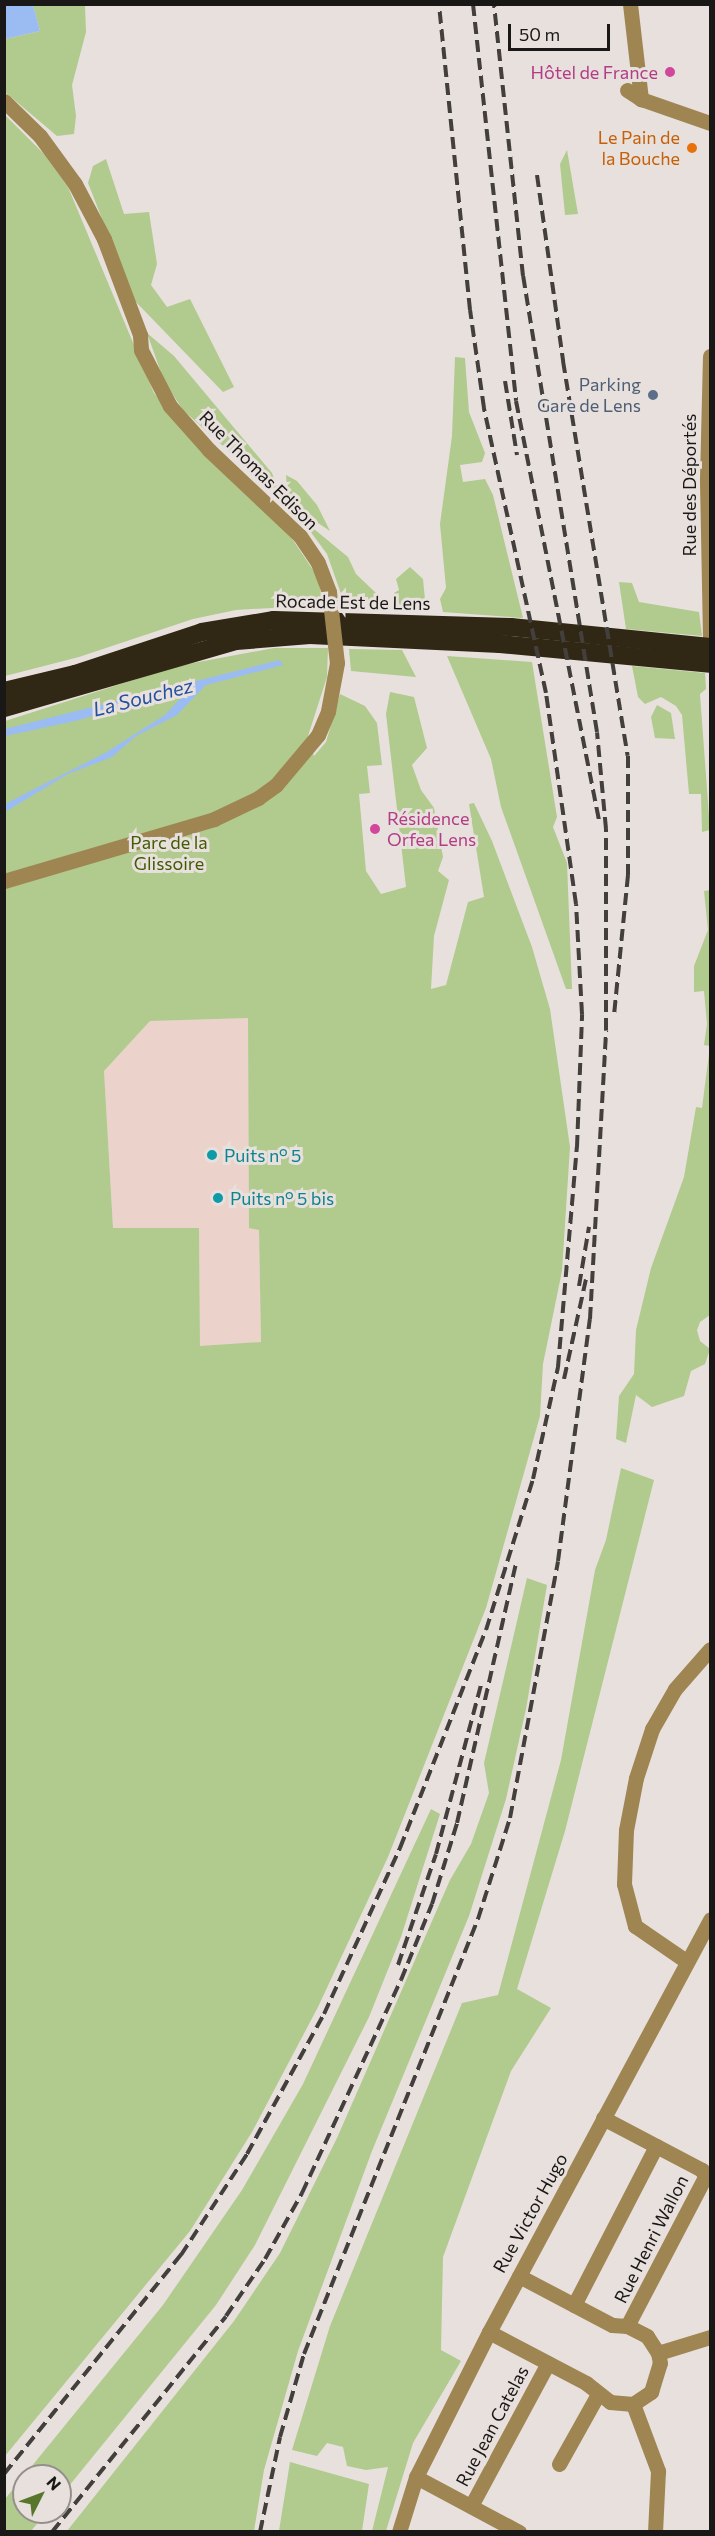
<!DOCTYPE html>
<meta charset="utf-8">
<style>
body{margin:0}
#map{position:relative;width:715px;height:2536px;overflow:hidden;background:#e8e0dd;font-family:Commissioner,sans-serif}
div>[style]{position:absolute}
.industrial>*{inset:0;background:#ebd2cb}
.green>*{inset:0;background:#b1ca8e}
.water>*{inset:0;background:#9bbcf3}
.minor>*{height:15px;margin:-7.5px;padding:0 7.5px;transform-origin:7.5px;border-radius:7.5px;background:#9e8552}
.tertiary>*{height:15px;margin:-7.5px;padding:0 7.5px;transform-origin:7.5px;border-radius:7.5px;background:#9e8552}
.motorway>*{height:18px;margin:-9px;padding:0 9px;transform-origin:9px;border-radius:9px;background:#302715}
.rail>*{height:4px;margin-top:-2px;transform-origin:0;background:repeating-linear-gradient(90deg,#423f3d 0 12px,transparent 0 18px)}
.minor-bridge>*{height:15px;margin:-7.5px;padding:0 7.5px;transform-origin:7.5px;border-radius:7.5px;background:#9e8552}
.dots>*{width:16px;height:16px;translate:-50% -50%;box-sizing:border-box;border:3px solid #e8e0dd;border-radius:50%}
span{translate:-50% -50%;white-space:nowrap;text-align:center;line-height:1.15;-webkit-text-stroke:6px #e8e0dd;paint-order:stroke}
.hotel-label{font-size:18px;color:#b23c85}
.right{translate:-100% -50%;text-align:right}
.left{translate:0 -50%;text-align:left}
.food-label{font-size:18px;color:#c56008}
.service-label{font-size:18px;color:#4e5e75}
.street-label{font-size:18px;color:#1a1816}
.park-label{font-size:18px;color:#415b03}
.culture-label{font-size:18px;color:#0d838f}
.water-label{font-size:20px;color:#23509f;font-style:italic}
.frame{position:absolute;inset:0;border:6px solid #1a1816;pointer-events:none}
.north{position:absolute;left:12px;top:2464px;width:60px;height:60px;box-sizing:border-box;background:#e8e0dd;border:2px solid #96908d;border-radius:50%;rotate:48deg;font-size:16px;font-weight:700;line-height:24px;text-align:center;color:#1a1816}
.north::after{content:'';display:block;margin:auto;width:21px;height:27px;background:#59772c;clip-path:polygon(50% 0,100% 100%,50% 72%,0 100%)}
.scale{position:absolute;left:508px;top:24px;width:102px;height:27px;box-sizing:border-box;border:3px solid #1a1816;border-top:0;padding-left:8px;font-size:18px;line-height:21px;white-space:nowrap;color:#1a1816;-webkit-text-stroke:4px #e8e0dd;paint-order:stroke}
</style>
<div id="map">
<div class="industrial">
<i style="clip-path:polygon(248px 1018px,249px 1227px,259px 1229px,261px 1342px,200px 1347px,199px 1228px,113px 1228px,104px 1071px,150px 1021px)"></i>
</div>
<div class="green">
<i style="clip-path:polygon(33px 5px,85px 5px,86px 32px,72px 85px,76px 116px,74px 134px,57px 136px,5px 92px,5px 39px,40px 31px)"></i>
<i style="clip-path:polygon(4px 114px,45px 155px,68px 187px,154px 393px,202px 452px,283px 525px,317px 576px,324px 605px,236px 610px,193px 619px,79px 657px,5px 676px)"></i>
<i style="clip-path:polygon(567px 150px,578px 214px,565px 215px,560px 164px)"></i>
<i style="clip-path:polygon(106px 159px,124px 214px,149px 212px,157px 264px,151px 285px,167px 307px,190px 299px,234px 387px,223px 392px,134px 300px,88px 183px,93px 166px)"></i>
<i style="clip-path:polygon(147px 333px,174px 356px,272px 473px,277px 486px,273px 491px,183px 410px,164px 381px)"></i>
<i style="clip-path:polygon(455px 357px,465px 358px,469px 412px,485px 453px,482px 462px,460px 465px,463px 482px,485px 479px,493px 495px,523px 618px,443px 612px,440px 599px,446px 588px,440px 524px,452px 436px)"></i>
<i style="clip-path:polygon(286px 475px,297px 481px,317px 505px,330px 531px,282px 499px,287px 488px)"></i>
<i style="clip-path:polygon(314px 529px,348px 557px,356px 574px,378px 595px,384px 608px,346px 608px,327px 554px,310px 531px)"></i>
<i style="clip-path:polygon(410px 567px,423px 579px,426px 610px,402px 609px,394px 593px,399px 590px,396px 579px)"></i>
<i style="clip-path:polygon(619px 582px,632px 583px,639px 602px,699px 612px,702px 636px,626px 629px)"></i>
<i style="clip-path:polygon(evenodd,274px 648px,328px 648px,327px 677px,308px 736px,314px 756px,326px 742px,340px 694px,365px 706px,377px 723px,382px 765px,367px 766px,370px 793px,359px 794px,366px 871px,381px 894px,406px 887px,386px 714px,390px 692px,414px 697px,427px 748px,412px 765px,421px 790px,434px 808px,443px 857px,438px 871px,449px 880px,434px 936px,431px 989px,446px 985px,468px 902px,484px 897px,469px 804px,474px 803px,492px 841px,532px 947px,550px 1009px,570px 1147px,562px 1271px,543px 1364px,540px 1416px,486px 1608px,388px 1857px,318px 2007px,252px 2132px,190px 2231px,5px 2456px,5px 721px,177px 666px,274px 648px,248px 1018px,249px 1228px,259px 1230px,261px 1342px,200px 1346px,199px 1228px,113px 1228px,104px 1071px,150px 1021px,248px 1018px)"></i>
<i style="clip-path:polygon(349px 649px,402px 650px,416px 677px,351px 671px)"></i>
<i style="clip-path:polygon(447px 656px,532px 662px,557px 817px,553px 827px,567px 863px,572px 989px,566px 989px,501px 807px,491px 759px)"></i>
<i style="clip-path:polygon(632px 666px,705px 673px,706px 689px,700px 694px,710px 830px,702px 832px,701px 794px,689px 794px,682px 715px,676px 706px,661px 697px,645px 704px,638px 697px)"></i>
<i style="clip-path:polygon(657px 705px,671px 713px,675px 739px,655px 738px,651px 717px)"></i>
<i style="clip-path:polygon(710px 890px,710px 1315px,700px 1322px,697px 1330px,700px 1341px,710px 1349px,705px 1364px,691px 1371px,684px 1396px,652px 1407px,636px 1395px,626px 1443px,616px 1439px,619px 1396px,634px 1374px,636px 1330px,651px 1268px,684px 1177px,696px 1107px,702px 1108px,710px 1046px,704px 1045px,707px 1024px,704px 991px,694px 992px,694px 966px,708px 930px,704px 891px)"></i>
<i style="clip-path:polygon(621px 1468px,654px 1480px,565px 1831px,517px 1989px,551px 2008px,511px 2071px,443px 2257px,441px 2350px,461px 2361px,413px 2443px,386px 2531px,372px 2531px,388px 2467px,366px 2470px,347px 2466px,343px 2447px,327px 2443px,317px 2456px,292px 2450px,330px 2326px,462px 2003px,498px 1995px,561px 1760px,595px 1570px,606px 1540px)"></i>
<i style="clip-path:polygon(527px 1578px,547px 1585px,526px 1709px,506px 1799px,469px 1916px,372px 2151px,298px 2351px,264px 2470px,254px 2531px,67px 2531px,234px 2321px,280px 2253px,337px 2138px,450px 1880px,471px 1844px,489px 1793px,484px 1763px)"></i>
<i style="clip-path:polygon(431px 1809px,440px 1814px,401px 1937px,369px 2017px,255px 2245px,216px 2305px,60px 2497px,60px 2476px,24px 2476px,24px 2512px,47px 2512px,31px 2531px,5px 2531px,5px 2499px,163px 2305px,242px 2190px,303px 2084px)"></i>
<i style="clip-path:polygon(290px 2462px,369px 2484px,362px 2531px,279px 2531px)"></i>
</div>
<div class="water">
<i style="clip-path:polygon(4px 5px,33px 5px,40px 31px,5px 39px)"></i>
<i style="clip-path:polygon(280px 660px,283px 665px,206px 685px,177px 715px,136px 736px,112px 757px,68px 774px,5px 812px,5px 804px,105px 753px,165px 715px,189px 689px,75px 721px,5px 736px,5px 729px)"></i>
</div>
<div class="minor">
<i style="left:627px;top:90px;width:17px;rotate:33deg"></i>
<i style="left:4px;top:101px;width:50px;rotate:44.2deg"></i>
<i style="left:40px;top:136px;width:59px;rotate:53.9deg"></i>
<i style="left:75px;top:184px;width:62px;rotate:62.2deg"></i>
<i style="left:104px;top:239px;width:103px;rotate:69.4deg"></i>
<i style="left:140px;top:335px;width:15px;rotate:86deg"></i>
<i style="left:141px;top:350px;width:63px;rotate:62.6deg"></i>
<i style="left:170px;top:406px;width:59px;rotate:48.4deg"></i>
<i style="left:209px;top:450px;width:125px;rotate:43.4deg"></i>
<i style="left:300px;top:536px;width:32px;rotate:56deg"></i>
<i style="left:318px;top:563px;width:31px;rotate:69deg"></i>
<i style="left:4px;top:881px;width:219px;rotate:-16.4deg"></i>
<i style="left:214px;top:819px;width:49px;rotate:-25.5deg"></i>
<i style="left:258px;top:798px;width:22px;rotate:-36deg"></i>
<i style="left:276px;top:785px;width:65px;rotate:-50deg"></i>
<i style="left:318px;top:735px;width:26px;rotate:-67deg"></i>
<i style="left:328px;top:711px;width:49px;rotate:-79.4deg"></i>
<i style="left:686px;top:1961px;width:62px;rotate:-145.5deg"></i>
<i style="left:635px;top:1926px;width:43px;rotate:-104.7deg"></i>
<i style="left:624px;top:1884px;width:54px;rotate:-87.9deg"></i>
<i style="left:626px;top:1830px;width:53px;rotate:-79.1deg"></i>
<i style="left:636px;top:1778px;width:52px;rotate:-71.9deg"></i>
<i style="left:652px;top:1729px;width:46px;rotate:-60.1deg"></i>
<i style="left:675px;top:1689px;width:53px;rotate:-48.8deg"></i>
<i style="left:603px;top:2118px;width:112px;rotate:27.7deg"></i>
<i style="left:702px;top:2170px;width:8px;rotate:67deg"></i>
<i style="left:705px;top:2177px;width:168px;rotate:117.6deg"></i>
<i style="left:574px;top:2305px;width:179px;rotate:-62.7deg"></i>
<i style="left:489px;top:2332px;width:110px;rotate:27.7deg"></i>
<i style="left:586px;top:2383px;width:31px;rotate:38deg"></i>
<i style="left:610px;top:2402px;width:23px;rotate:5deg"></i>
<i style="left:633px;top:2404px;width:22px;rotate:-34deg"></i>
<i style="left:651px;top:2392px;width:30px;rotate:-73deg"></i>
<i style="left:660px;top:2363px;width:10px;rotate:-101deg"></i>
<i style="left:658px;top:2353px;width:20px;rotate:-123deg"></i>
<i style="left:647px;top:2336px;width:22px;rotate:-153deg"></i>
<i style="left:627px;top:2326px;width:15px;rotate:-176deg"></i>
<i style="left:612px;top:2325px;width:105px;rotate:-152.2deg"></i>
<i style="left:658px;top:2353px;width:54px;rotate:-17.1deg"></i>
<i style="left:633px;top:2404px;width:72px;rotate:69.5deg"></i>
<i style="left:658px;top:2471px;width:61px;rotate:92.8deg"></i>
<i style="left:559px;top:2464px;width:78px;rotate:-60.8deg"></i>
<i style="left:416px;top:2477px;width:117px;rotate:28.1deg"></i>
<i style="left:471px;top:2506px;width:162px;rotate:-61.7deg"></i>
<i style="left:399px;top:2532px;width:58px;rotate:-72.8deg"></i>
<i style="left:416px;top:2477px;width:162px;rotate:-63.3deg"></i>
<i style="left:489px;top:2332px;width:468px;rotate:-61.8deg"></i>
</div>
<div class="tertiary">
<i style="left:630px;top:4px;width:96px;rotate:83.4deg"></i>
<i style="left:641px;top:99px;width:73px;rotate:19.2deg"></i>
<i style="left:710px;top:356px;width:125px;rotate:91.4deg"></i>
<i style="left:707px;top:481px;width:160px;rotate:88.9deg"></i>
</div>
<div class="motorway">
<i style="left:4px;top:691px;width:73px;rotate:-13.5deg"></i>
<i style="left:75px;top:674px;width:134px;rotate:-18.3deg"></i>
<i style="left:202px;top:632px;width:73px;rotate:-9.5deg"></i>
<i style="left:274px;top:620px;width:237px;rotate:1.7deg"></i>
<i style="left:511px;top:627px;width:200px;rotate:5.7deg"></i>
<i style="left:4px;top:708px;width:241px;rotate:-16.1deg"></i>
<i style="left:236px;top:641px;width:74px;rotate:-4.6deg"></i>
<i style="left:310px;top:635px;width:190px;rotate:2.7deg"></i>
<i style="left:500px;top:644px;width:211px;rotate:5.4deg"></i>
</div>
<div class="rail">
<i style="left:473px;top:4px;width:399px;rotate:83.8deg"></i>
<i style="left:516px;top:401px;width:427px;rotate:78.8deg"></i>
<i style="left:537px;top:175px;width:188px;rotate:82deg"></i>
<i style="left:563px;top:361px;width:400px;rotate:80.7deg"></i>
<i style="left:628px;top:756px;width:119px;rotate:90deg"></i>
<i style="left:628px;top:875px;width:141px;rotate:95.7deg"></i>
<i style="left:505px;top:381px;width:75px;rotate:80.8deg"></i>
<i style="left:579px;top:1286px;width:60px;rotate:-80.4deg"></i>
<i style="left:564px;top:1379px;width:102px;rotate:-77.6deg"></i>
<i style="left:398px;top:1965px;width:117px;rotate:-71.1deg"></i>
<i style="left:436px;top:1854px;width:179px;rotate:-75.1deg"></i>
<i style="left:4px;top:2474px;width:282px;rotate:-51.1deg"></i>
<i style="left:181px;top:2255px;width:121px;rotate:-56.8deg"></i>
<i style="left:247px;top:2154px;width:160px;rotate:-61.2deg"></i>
<i style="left:324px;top:2014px;width:183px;rotate:-65.4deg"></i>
<i style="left:400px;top:1848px;width:234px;rotate:-68.5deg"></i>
<i style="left:486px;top:1630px;width:158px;rotate:-72.7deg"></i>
<i style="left:533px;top:1479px;width:115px;rotate:-77.4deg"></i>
<i style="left:558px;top:1367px;width:221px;rotate:-85.1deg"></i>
<i style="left:577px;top:1147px;width:133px;rotate:-87.8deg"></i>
<i style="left:582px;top:1014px;width:110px;rotate:-93.1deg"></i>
<i style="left:576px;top:904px;width:213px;rotate:-98.1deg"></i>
<i style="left:546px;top:693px;width:292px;rotate:-102.3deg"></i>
<i style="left:484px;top:408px;width:99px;rotate:-98.1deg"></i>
<i style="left:470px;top:310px;width:308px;rotate:-95.8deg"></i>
<i style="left:52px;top:2532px;width:277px;rotate:-51.1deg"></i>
<i style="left:226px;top:2316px;width:69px;rotate:-55.6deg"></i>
<i style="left:265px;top:2259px;width:76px;rotate:-60.7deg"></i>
<i style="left:302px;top:2193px;width:235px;rotate:-65.1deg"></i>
<i style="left:401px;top:1980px;width:82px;rotate:-67.8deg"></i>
<i style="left:432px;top:1904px;width:85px;rotate:-72.8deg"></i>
<i style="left:457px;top:1823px;width:266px;rotate:-77.2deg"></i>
<i style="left:260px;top:2532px;width:97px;rotate:-78.1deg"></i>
<i style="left:280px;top:2437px;width:86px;rotate:-73.9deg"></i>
<i style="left:304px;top:2354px;width:469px;rotate:-68.2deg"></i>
<i style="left:478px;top:1919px;width:106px;rotate:-72.4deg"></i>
<i style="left:510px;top:1818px;width:261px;rotate:-79.4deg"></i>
<i style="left:558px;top:1561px;width:244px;rotate:-82.5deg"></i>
<i style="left:590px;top:1319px;width:289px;rotate:-86.8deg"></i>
<i style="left:606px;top:1030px;width:201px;rotate:-90deg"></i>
<i style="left:606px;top:829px;width:97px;rotate:-95.3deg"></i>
<i style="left:597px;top:732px;width:462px;rotate:-99.2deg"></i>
<i style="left:523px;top:276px;width:274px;rotate:-96.1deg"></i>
</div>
<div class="minor-bridge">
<i style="left:329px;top:592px;width:71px;rotate:83.6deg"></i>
</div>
<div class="dots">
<i style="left:670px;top:72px;background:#d1479c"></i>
<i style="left:692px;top:148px;background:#e8710a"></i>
<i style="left:653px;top:395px;background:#5c6f8a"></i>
<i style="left:375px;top:829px;background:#d1479c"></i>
<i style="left:212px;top:1155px;background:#0f9aa8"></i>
<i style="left:218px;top:1198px;background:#0f9aa8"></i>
</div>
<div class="hotel-label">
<span class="right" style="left:658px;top:72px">Hôtel de France</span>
<span class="left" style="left:387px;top:829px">Résidence<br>Orfea Lens</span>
</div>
<div class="food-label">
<span class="right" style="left:680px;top:148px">Le Pain de<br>la Bouche</span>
</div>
<div class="service-label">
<span class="right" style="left:641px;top:395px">Parking<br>Gare de Lens</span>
</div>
<div class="street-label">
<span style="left:259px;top:470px;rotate:45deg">Rue Thomas Edison</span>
<span style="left:689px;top:485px;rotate:-90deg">Rue des Déportés</span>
<span style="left:353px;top:602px;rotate:1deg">Rocade Est de Lens</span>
<span style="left:530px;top:2213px;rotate:-61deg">Rue Victor Hugo</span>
<span style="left:651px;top:2239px;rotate:-63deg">Rue Henri Wallon</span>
<span style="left:492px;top:2426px;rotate:-62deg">Rue Jean Catelas</span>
</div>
<div class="park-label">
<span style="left:169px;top:853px">Parc de la<br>Glissoire</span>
</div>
<div class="culture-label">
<span class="left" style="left:224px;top:1155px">Puits n° 5</span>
<span class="left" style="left:230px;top:1198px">Puits n° 5 bis</span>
</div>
<div class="water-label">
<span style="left:143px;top:697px;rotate:-14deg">La Souchez</span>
</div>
<div class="frame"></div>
<div class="north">N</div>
<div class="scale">50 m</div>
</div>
